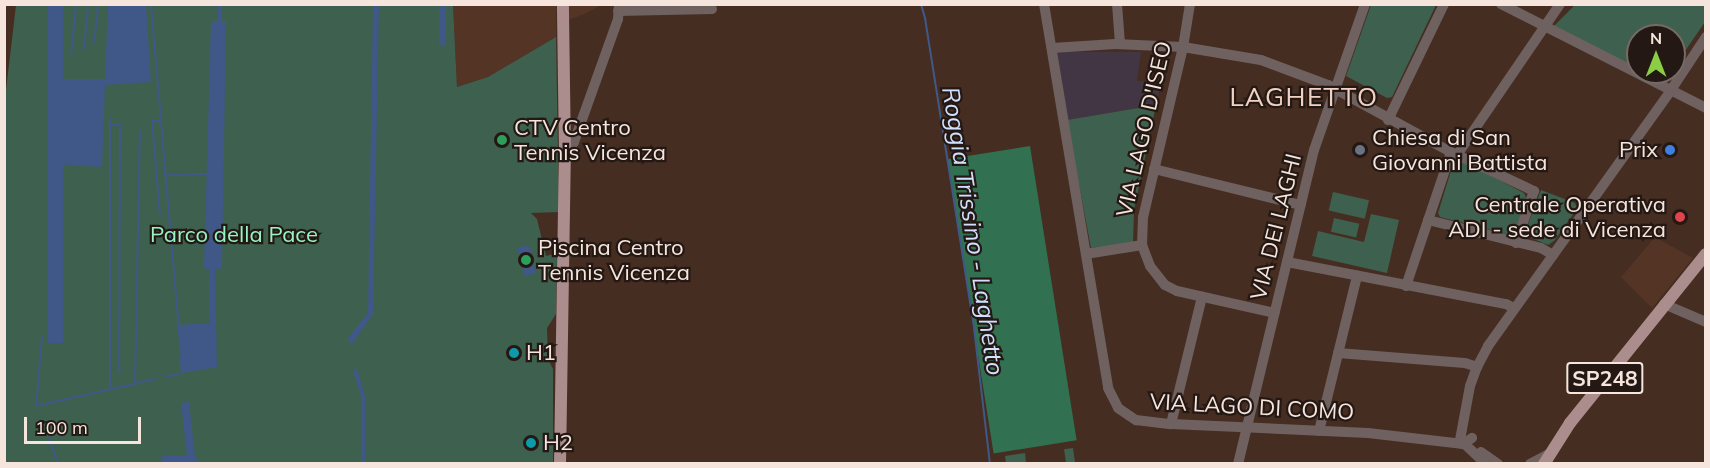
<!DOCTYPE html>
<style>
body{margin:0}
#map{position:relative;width:1710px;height:468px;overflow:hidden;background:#452d21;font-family:Mulish,sans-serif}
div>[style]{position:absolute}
.built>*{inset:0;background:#533425}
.education>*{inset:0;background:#433644}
.green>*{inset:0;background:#3e604e;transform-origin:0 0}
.forest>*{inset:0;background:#317152;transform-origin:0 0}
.water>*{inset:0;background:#405887;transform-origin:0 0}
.stream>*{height:2px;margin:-1px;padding:0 1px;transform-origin:1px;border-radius:1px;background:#405887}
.minor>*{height:10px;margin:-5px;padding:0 5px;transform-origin:5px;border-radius:5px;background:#6f6160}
.major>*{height:12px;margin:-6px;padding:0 6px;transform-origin:6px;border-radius:6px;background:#aa8d8c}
.dots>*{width:16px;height:16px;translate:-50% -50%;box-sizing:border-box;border:3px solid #231813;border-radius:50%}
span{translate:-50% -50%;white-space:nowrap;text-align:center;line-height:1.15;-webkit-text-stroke:4.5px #231813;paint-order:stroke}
.shield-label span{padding:2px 4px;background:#231813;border:2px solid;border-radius:4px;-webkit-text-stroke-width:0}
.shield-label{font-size:21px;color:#f5e5dd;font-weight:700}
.poi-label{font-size:22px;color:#f5e5dd}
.left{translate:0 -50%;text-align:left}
.right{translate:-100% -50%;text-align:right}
.street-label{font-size:22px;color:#f5e5dd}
.park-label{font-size:22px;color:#96f3c3}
.water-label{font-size:24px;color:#d0e0fe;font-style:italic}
.quarter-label{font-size:26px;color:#f2d1c3;letter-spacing:1.5px}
.frame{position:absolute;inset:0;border:6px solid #f5e5dd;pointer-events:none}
.north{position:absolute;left:1626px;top:24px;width:60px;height:60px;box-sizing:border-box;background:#231813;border:2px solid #776a64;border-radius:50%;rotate:0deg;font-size:16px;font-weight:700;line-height:24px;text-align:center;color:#f5e5dd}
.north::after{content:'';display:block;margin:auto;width:21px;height:27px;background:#8bce46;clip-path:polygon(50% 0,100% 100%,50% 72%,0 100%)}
.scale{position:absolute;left:24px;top:417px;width:117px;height:27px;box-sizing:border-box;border:3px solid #f5e5dd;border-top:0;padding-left:8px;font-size:18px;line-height:21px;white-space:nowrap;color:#f5e5dd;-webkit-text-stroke:4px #231813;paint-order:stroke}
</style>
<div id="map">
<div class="built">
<i style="clip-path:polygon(453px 5px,556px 5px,556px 37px,488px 77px,457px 87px)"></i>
<i style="clip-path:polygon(566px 5px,601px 5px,587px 13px,566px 21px)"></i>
<i style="clip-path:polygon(1655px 237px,1693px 258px,1652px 308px,1621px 277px)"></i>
</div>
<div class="education">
<i style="clip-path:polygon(1055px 52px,1141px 52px,1137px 81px,1161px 82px,1156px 105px,1067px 120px)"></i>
</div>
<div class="green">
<i style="clip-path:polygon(16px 5px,453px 5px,457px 87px,488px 77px,556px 37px,559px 212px,531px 213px,537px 219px,546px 256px,557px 253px,556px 314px,547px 328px,548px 359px,553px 369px,553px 463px,5px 464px,4px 107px)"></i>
<i style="clip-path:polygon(1371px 5px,1436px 5px,1392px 97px,1387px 98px,1346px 76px)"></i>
<i style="clip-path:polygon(1575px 5px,1705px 5px,1705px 22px,1674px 67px,1674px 36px,1638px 36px,1638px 69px,1553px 27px)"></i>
<i style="clip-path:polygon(1156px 105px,1134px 210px,1133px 244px,1091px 248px,1067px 120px)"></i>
<i style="clip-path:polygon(1459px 159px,1524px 193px,1527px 200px,1514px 236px,1440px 217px,1438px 213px,1454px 161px)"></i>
<i style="clip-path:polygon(1541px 190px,1575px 203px,1577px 209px,1554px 241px,1548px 245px,1524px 235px)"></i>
<i style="left:1333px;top:192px;width:37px;height:19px;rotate:13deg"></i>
<i style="clip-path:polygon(1371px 214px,1399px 220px,1387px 273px,1312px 256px,1318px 231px,1364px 242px)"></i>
<i style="left:1334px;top:218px;width:26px;height:14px;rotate:13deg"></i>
<i style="left:1073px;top:448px;width:15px;height:9px;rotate:82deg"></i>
<i style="clip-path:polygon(1025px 453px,1026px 463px,1006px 463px,1005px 456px)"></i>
</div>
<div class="forest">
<i style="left:1030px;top:146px;width:298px;height:84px;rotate:81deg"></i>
</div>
<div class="water">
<i style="left:48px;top:5px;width:15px;height:338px"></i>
<i style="clip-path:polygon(108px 5px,146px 5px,151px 82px,105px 85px,102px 167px,55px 164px,63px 79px,105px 79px)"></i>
<i style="clip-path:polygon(218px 5px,222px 5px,221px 21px,226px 21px,222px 268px,215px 270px,217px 367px,182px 373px,178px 325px,210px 323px,210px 270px,204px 268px,211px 21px,217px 21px)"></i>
<i style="clip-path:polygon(373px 5px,379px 5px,373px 314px,352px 344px,347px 339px,368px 313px)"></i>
<i style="left:439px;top:5px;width:7px;height:40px"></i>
<i style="left:529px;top:245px;width:29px;height:12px;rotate:76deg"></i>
<i style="clip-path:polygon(357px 369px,365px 396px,365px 463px,361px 463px,361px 397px,353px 370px)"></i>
<i style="clip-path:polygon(189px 402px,195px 456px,199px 463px,162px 463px,162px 456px,187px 456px,181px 403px)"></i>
</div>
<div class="stream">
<i style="left:151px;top:4px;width:342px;rotate:85.1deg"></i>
<i style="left:921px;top:4px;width:15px;rotate:74deg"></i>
<i style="left:925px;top:18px;width:314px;rotate:81deg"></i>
<i style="left:974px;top:328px;width:137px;rotate:83.3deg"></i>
<i style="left:94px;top:43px;width:39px;rotate:-84deg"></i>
<i style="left:84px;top:49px;width:45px;rotate:-84.9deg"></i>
<i style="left:71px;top:54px;width:50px;rotate:-84.3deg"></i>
<i style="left:110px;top:124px;width:10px;rotate:6deg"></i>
<i style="left:120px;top:125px;width:247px;rotate:90.2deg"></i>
<i style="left:165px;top:175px;width:42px;rotate:-1.4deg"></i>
<i style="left:160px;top:215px;width:94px;rotate:-94.9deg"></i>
<i style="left:152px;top:121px;width:9px"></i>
<i style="left:42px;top:336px;width:70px;rotate:94.9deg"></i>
<i style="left:36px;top:406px;width:123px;rotate:-12.7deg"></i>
<i style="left:165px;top:377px;width:17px;rotate:-13deg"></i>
<i style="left:182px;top:373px;width:16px;rotate:-94deg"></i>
<i style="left:135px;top:384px;width:253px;rotate:-88.9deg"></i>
<i style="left:110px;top:389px;width:270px;rotate:-90deg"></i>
<i style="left:49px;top:439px;width:27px;rotate:70deg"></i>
</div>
<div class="minor">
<i style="left:1044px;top:4px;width:389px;rotate:80.5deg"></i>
<i style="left:1108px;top:388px;width:22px;rotate:63deg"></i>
<i style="left:1118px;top:408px;width:22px;rotate:34deg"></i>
<i style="left:1136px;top:420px;width:35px;rotate:7deg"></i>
<i style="left:1171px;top:424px;width:197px;rotate:2.6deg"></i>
<i style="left:1368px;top:433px;width:96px;rotate:6.6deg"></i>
<i style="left:1463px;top:444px;width:11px;rotate:-34deg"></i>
<i style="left:1117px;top:4px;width:40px;rotate:85.7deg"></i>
<i style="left:1190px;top:4px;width:44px;rotate:99.2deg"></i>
<i style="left:1183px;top:47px;width:175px;rotate:103.2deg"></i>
<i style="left:1143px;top:217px;width:28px;rotate:92deg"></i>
<i style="left:1142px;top:245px;width:22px;rotate:69deg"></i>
<i style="left:1150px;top:266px;width:24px;rotate:52deg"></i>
<i style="left:1165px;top:285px;width:13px;rotate:27deg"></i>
<i style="left:1177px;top:291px;width:100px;rotate:12.7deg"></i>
<i style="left:1501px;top:4px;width:230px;rotate:26.9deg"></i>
<i style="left:618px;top:11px;width:94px;rotate:-1.2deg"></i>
<i style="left:1052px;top:48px;width:63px;rotate:-3.6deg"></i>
<i style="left:1115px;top:44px;width:68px;rotate:2.5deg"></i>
<i style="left:1183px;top:47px;width:79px;rotate:9.5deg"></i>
<i style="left:1261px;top:60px;width:72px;rotate:20.5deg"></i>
<i style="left:1328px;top:85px;width:140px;rotate:28.6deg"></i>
<i style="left:1451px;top:152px;width:92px;rotate:25.2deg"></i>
<i style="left:1534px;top:191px;width:55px;rotate:109.1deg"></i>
<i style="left:1388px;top:120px;width:129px;rotate:-64.2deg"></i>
<i style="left:565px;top:155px;width:16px;rotate:-55deg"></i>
<i style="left:574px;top:142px;width:131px;rotate:-70.3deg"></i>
<i style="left:618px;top:19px;width:15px;rotate:-86deg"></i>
<i style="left:1457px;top:155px;width:183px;rotate:-55.7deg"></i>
<i style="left:1154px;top:169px;width:151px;rotate:13.8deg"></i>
<i style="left:1428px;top:220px;width:116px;rotate:13.9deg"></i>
<i style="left:1541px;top:248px;width:14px;rotate:30deg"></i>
<i style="left:1086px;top:254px;width:57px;rotate:-9.1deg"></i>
<i style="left:1287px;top:262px;width:223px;rotate:10.9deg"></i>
<i style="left:1506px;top:304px;width:9px;rotate:27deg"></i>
<i style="left:1406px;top:286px;width:141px;rotate:-71.4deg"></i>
<i style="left:1664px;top:304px;width:46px;rotate:23.2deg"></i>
<i style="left:1338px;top:353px;width:127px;rotate:4.5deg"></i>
<i style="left:1465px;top:363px;width:13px;rotate:18deg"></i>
<i style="left:1171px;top:424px;width:131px;rotate:-76.3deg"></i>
<i style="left:1319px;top:431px;width:160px;rotate:-76.2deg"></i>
<i style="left:1481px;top:452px;width:21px;rotate:35deg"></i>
<i style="left:1238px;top:464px;width:323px;rotate:-76.4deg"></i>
<i style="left:1314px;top:150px;width:155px;rotate:-70.7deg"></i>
<i style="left:1486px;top:464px;width:35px;rotate:-137deg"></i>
<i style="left:1460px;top:440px;width:55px;rotate:-79.5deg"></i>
<i style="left:1470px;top:386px;width:20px;rotate:-70deg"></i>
<i style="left:1477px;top:367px;width:24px;rotate:-62deg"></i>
<i style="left:1488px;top:346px;width:315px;rotate:-54.4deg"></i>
<i style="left:1671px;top:90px;width:64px;rotate:-56.6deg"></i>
<i style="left:1530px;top:464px;width:21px;rotate:-28deg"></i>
</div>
<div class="major">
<i style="left:560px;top:464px;width:309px;rotate:-89.1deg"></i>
<i style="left:565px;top:155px;width:151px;rotate:-90.8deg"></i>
<i style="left:1544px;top:464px;width:49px;rotate:-57.6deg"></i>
<i style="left:1570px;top:423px;width:217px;rotate:-51.2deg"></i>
</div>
<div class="dots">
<i style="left:502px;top:140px;background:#2e9e5b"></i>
<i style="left:1360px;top:150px;background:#6b7280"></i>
<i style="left:1670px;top:150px;background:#3f7fe0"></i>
<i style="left:1680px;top:217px;background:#e0444e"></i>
<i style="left:526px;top:260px;background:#2e9e5b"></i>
<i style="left:514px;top:353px;background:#0f9aa8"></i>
<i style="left:531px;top:443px;background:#0f9aa8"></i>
</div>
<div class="shield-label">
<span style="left:1605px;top:378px">SP248</span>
</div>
<div class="poi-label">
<span class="left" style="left:514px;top:140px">CTV Centro<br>Tennis Vicenza</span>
<span class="left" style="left:1372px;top:150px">Chiesa di San<br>Giovanni Battista</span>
<span class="right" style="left:1658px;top:150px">Prix</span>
<span class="right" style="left:1666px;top:217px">Centrale Operativa<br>ADI - sede di Vicenza</span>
<span class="left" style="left:538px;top:260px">Piscina Centro<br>Tennis Vicenza</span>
<span class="left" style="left:526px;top:353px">H1</span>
<span class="left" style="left:543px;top:443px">H2</span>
</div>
<div class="street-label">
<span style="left:1144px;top:129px;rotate:-77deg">VIA LAGO D'ISEO</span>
<span style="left:1276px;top:227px;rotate:-76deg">VIA DEI LAGHI</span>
<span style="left:1252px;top:407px;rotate:3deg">VIA LAGO DI COMO</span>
</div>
<div class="park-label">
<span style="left:234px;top:235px">Parco della Pace</span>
</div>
<div class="water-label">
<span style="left:973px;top:231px;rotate:81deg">Roggia Trissino - Laghetto</span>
</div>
<div class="quarter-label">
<span style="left:1304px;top:97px">LAGHETTO</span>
</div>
<div class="frame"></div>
<div class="north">N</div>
<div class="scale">100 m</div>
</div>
